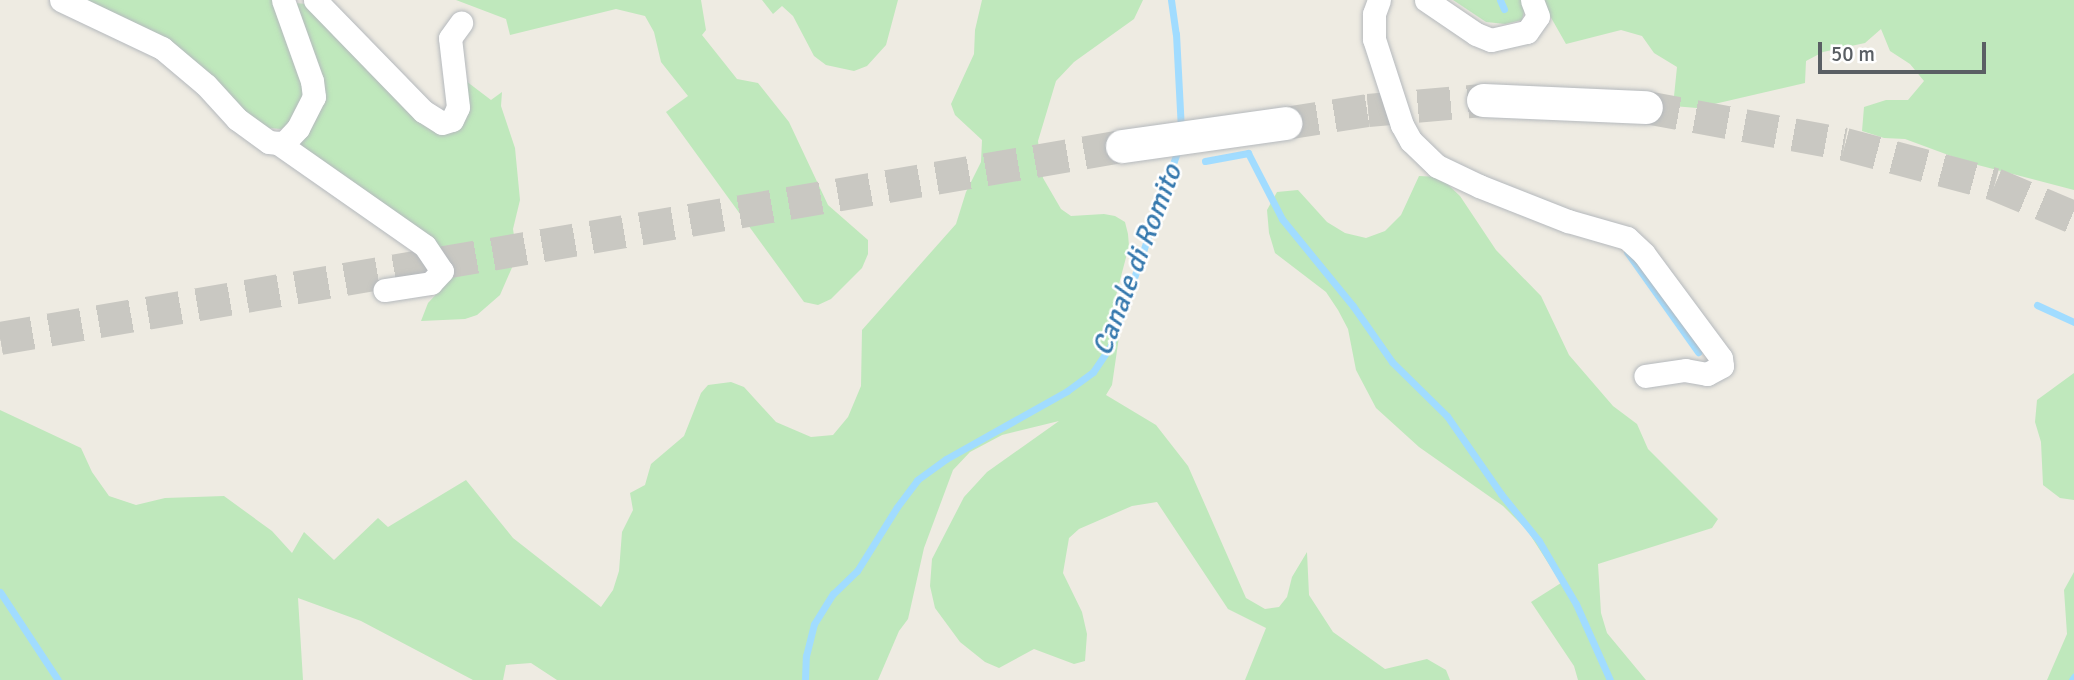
<!DOCTYPE html>
<style>
body{margin:0}
#map{position:relative;width:2074px;height:680px;overflow:hidden;background:#eeebe2;font-family:Signika,sans-serif}
div>[style]{position:absolute}
.green>*{inset:0;background:#bfe8bc}
.stream>*{height:7px;margin:-3.5px;padding:0 3.5px;transform-origin:3.5px;border-radius:3.5px;background:#a1dcff}
.secondary-tunnel>*{height:33px;margin-top:-16.5px;transform-origin:0;background:repeating-linear-gradient(90deg,#c9c8c2 0 33px,transparent 0 50px)}
.roads{filter:drop-shadow(0 0 2px #b5b9bd) drop-shadow(0 0 2px #b5b9bd)}
.minor>*{height:23px;margin:-11.5px;padding:0 11.5px;transform-origin:11.5px;border-radius:11.5px;background:#fff}
.secondary>*{height:33px;margin:-16.5px;padding:0 16.5px;transform-origin:16.5px;border-radius:16.5px;background:#fff}
span{translate:-50% -50%;white-space:nowrap;text-align:center;line-height:1.15;-webkit-text-stroke:5px #fff;paint-order:stroke}
.water-label{font-size:28px;color:#3679ae;font-style:italic}
.scale{position:absolute;left:1818px;top:42px;width:168px;height:32px;box-sizing:border-box;border:4px solid #5a5f64;border-top:0;padding-left:9px;font-size:21px;line-height:24px;white-space:nowrap;color:#5a5f64;-webkit-text-stroke:5px #fff;paint-order:stroke}
</style>
<div id="map">
<div class="green">
<i style="clip-path:polygon(72px 0,273px 0,307px 93px,288px 125px,281px 129px,256px 127px,220px 88px)"></i>
<i style="clip-path:polygon(456px 0,701px 0,706px 30px,702px 35px,737px 79px,758px 83px,789px 122px,828px 205px,868px 240px,868px 254px,862px 268px,831px 299px,818px 305px,804px 302px,666px 112px,688px 96px,661px 62px,654px 32px,645px 16px,616px 9px,510px 35px,506px 19px)"></i>
<i style="clip-path:polygon(762px 0,898px 0,886px 45px,867px 66px,854px 71px,826px 65px,814px 56px,793px 16px,782px 6px,773px 14px)"></i>
<i style="clip-path:polygon(982px 0,1143px 0,1134px 19px,1074px 62px,1056px 81px,1038px 141px,1043px 178px,1061px 209px,1071px 216px,1104px 214px,1115px 216px,1125px 222px,1128px 234px,1129px 246px,1113px 307px,1120px 330px,1112px 385px,1106px 395px,1156px 425px,1188px 466px,1246px 598px,1265px 609px,1279px 607px,1287px 597px,1292px 577px,1307px 552px,1309px 595px,1333px 632px,1385px 669px,1427px 659px,1446px 670px,1450px 680px,1245px 680px,1266px 628px,1228px 609px,1157px 502px,1132px 506px,1079px 529px,1069px 538px,1063px 573px,1082px 612px,1087px 634px,1085px 661px,1074px 664px,1034px 649px,999px 668px,985px 662px,960px 642px,935px 608px,930px 586px,932px 559px,964px 497px,987px 472px,1059px 421px,1002px 435px,970px 452px,953px 470px,924px 548px,908px 619px,899px 631px,878px 680px,557px 680px,531px 663px,506px 665px,503px 680px,473px 680px,361px 621px,298px 598px,303px 680px,0 680px,0 410px,81px 448px,92px 472px,109px 496px,136px 505px,165px 498px,224px 496px,272px 531px,292px 553px,304px 532px,334px 560px,378px 518px,388px 527px,466px 480px,513px 538px,601px 607px,613px 590px,619px 571px,622px 532px,633px 510px,630px 493px,645px 485px,651px 464px,684px 436px,701px 393px,708px 385px,731px 382px,744px 387px,776px 422px,811px 437px,833px 435px,848px 417px,861px 386px,862px 330px,956px 224px,966px 192px,981px 162px,982px 140px,955px 115px,951px 104px,974px 54px,975px 30px)"></i>
<i style="clip-path:polygon(1453px 0,1521px 0,1525px 8px,1522px 20px,1505px 24px,1486px 22px)"></i>
<i style="clip-path:polygon(1541px 0,2074px 0,2074px 190px,1970px 163px,1905px 139px,1884px 138px,1862px 131px,1864px 107px,1886px 100px,1908px 100px,1924px 81px,1910px 64px,1890px 51px,1881px 29px,1865px 43px,1823px 52px,1806px 61px,1805px 83px,1697px 108px,1673px 106px,1677px 67px,1654px 53px,1642px 36px,1621px 30px,1566px 44px)"></i>
<i style="clip-path:polygon(295px 3px,306px 4px,442px 130px,466px 81px,491px 100px,502px 92px,501px 106px,515px 148px,520px 200px,513px 229px,517px 256px,500px 295px,477px 315px,465px 319px,421px 321px,428px 303px,442px 288px,446px 275px,301px 152px,299px 141px,317px 115px)"></i>
<i style="clip-path:polygon(1419px 176px,1440px 177px,1460px 196px,1496px 250px,1541px 296px,1569px 355px,1613px 406px,1637px 424px,1648px 449px,1718px 519px,1712px 528px,1598px 564px,1601px 613px,1607px 633px,1646px 680px,1578px 680px,1574px 666px,1531px 602px,1561px 583px,1527px 530px,1503px 506px,1419px 447px,1376px 408px,1356px 370px,1348px 329px,1338px 310px,1326px 292px,1275px 253px,1269px 233px,1267px 210px,1277px 192px,1298px 190px,1327px 222px,1345px 233px,1366px 238px,1385px 231px,1401px 215px)"></i>
<i style="clip-path:polygon(2074px 373px,2074px 500px,2060px 498px,2043px 485px,2041px 442px,2035px 422px,2037px 400px)"></i>
<i style="clip-path:polygon(2074px 572px,2074px 680px,2047px 680px,2067px 634px,2064px 590px)"></i>
</div>
<div class="stream">
<i style="left:1171px;top:0;width:34px;rotate:82deg"></i>
<i style="left:1176px;top:34px;width:96px;rotate:87deg"></i>
<i style="left:1500px;top:0;width:10px;rotate:66deg"></i>
<i style="left:1205px;top:161px;width:44px;rotate:-10.5deg"></i>
<i style="left:1248px;top:153px;width:74px;rotate:62.7deg"></i>
<i style="left:1282px;top:219px;width:112px;rotate:50.8deg"></i>
<i style="left:1353px;top:306px;width:68px;rotate:55.1deg"></i>
<i style="left:1392px;top:362px;width:77px;rotate:44.5deg"></i>
<i style="left:1447px;top:416px;width:95px;rotate:55.3deg"></i>
<i style="left:1501px;top:494px;width:60px;rotate:51deg"></i>
<i style="left:1539px;top:541px;width:73px;rotate:59.6deg"></i>
<i style="left:1576px;top:604px;width:83px;rotate:65.9deg"></i>
<i style="left:1627px;top:252px;width:123px;rotate:54.6deg"></i>
<i style="left:2037px;top:305px;width:41px;rotate:24.7deg"></i>
<i style="left:0;top:592px;width:105px;rotate:56.6deg"></i>
<i style="left:805px;top:680px;width:24px;rotate:-88deg"></i>
<i style="left:806px;top:656px;width:33px;rotate:-76deg"></i>
<i style="left:814px;top:624px;width:36px;rotate:-58deg"></i>
<i style="left:833px;top:594px;width:33px;rotate:-44deg"></i>
<i style="left:857px;top:571px;width:75px;rotate:-58deg"></i>
<i style="left:897px;top:507px;width:34px;rotate:-53deg"></i>
<i style="left:917px;top:480px;width:36px;rotate:-36deg"></i>
<i style="left:946px;top:459px;width:139px;rotate:-29.3deg"></i>
<i style="left:1067px;top:391px;width:32px;rotate:-36deg"></i>
<i style="left:1093px;top:372px;width:32px;rotate:-56deg"></i>
<i style="left:1111px;top:345px;width:207px;rotate:-71.1deg"></i>
<i style="left:2072px;top:680px;width:4px;rotate:-56deg"></i>
</div>
<div class="secondary-tunnel">
<i style="left:1646px;top:107px;width:202px;rotate:10.5deg"></i>
<i style="left:1845px;top:144px;width:155px;rotate:14.9deg"></i>
<i style="left:1995px;top:184px;width:86px;rotate:22.7deg"></i>
<i style="left:1285px;top:123px;width:84px;rotate:-8.9deg"></i>
<i style="left:1368px;top:110px;width:115px;rotate:-5deg"></i>
<i style="left:0;top:338px;width:1138px;rotate:-9.71deg"></i>
</div>
<div class="roads">
<div class="minor">
<i style="left:61px;top:0;width:112px;rotate:25.4deg"></i>
<i style="left:162px;top:48px;width:57px;rotate:40.1deg"></i>
<i style="left:206px;top:85px;width:46px;rotate:47.6deg"></i>
<i style="left:237px;top:119px;width:39px;rotate:36deg"></i>
<i style="left:269px;top:142px;width:9px;rotate:6deg"></i>
<i style="left:278px;top:143px;width:7px;rotate:-8deg"></i>
<i style="left:285px;top:142px;width:19px;rotate:-47deg"></i>
<i style="left:298px;top:128px;width:35px;rotate:-63deg"></i>
<i style="left:314px;top:97px;width:16px;rotate:-97deg"></i>
<i style="left:312px;top:81px;width:86px;rotate:-109.7deg"></i>
<i style="left:315px;top:0;width:155px;rotate:45.8deg"></i>
<i style="left:423px;top:111px;width:22px;rotate:32deg"></i>
<i style="left:442px;top:123px;width:10px;rotate:-17deg"></i>
<i style="left:452px;top:120px;width:14px;rotate:-65deg"></i>
<i style="left:458px;top:107px;width:69px;rotate:-96.6deg"></i>
<i style="left:450px;top:38px;width:19px;rotate:-54deg"></i>
<i style="left:1379px;top:0;width:15px;rotate:110deg"></i>
<i style="left:1374px;top:14px;width:25px;rotate:90deg"></i>
<i style="left:1374px;top:39px;width:90px;rotate:72deg"></i>
<i style="left:1402px;top:125px;width:18px;rotate:61deg"></i>
<i style="left:1411px;top:141px;width:36px;rotate:44deg"></i>
<i style="left:1437px;top:166px;width:47px;rotate:25.5deg"></i>
<i style="left:1479px;top:186px;width:96px;rotate:21.5deg"></i>
<i style="left:1568px;top:221px;width:61px;rotate:16.1deg"></i>
<i style="left:1627px;top:238px;width:23px;rotate:43deg"></i>
<i style="left:1644px;top:254px;width:129px;rotate:53.5deg"></i>
<i style="left:1721px;top:358px;width:8px;rotate:83deg"></i>
<i style="left:1722px;top:366px;width:17px;rotate:152deg"></i>
<i style="left:1707px;top:374px;width:22px;rotate:-170deg"></i>
<i style="left:1685px;top:370px;width:40px;rotate:171.5deg"></i>
<i style="left:1426px;top:0;width:60px;rotate:34.2deg"></i>
<i style="left:1476px;top:34px;width:16px;rotate:22deg"></i>
<i style="left:1491px;top:40px;width:37px;rotate:-13deg"></i>
<i style="left:1527px;top:32px;width:19px;rotate:-55deg"></i>
<i style="left:1538px;top:16px;width:17px;rotate:-111deg"></i>
<i style="left:278px;top:143px;width:179px;rotate:35deg"></i>
<i style="left:425px;top:246px;width:30px;rotate:56deg"></i>
<i style="left:442px;top:271px;width:16px;rotate:133deg"></i>
<i style="left:431px;top:283px;width:47px;rotate:171.3deg"></i>
</div>
<div class="secondary">
<i style="left:1483px;top:100px;width:163px;rotate:2.5deg"></i>
<i style="left:1122px;top:146px;width:165px;rotate:-8deg"></i>
</div>
</div>
<div class="water-label">
<span style="left:1137px;top:260px;rotate:-69deg">Canale di Romito</span>
</div>
<div class="scale">50 m</div>
</div>
